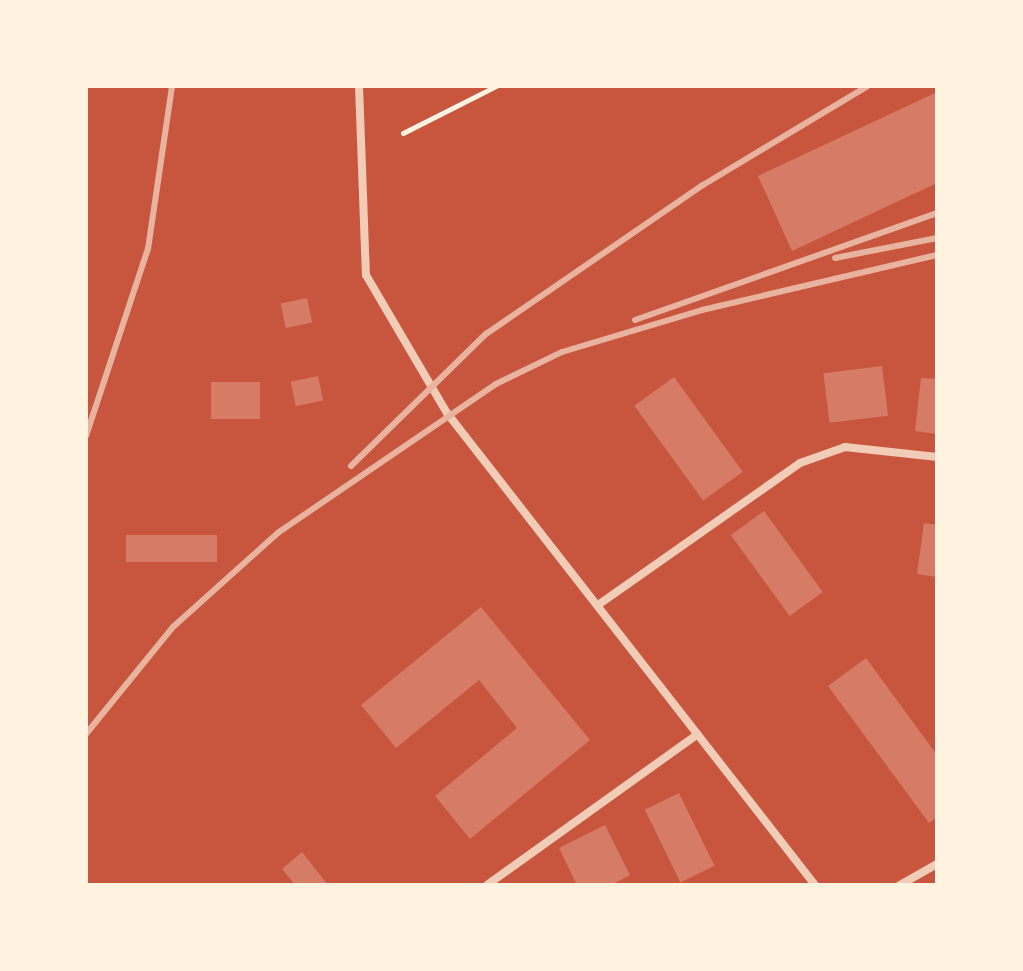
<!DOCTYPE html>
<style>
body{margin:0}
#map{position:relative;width:1023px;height:971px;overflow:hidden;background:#c8553d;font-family:"PT Sans Narrow",sans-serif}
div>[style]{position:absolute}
.building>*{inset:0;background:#d67c66;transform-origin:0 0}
.path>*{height:5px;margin:-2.5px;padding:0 2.5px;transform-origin:2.5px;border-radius:2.5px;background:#fff3e0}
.minor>*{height:8px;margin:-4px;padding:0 4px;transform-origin:4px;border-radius:4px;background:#f1ccb7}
.rail>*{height:6px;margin:-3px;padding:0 3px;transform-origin:3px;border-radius:3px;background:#e9b49f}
span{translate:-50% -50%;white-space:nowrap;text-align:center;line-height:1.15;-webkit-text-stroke:6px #fff3e0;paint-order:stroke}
.frame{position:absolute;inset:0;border:88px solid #fff3e0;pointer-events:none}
</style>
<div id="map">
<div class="building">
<i style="clip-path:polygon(937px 92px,937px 183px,792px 251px,758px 176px)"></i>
<i style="left:307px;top:298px;width:25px;height:27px;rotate:78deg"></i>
<i style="left:882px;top:366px;width:50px;height:59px;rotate:83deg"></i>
<i style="left:318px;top:376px;width:25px;height:28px;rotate:78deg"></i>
<i style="left:674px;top:377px;width:117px;height:49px;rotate:54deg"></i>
<i style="clip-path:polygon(921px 378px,937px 379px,937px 434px,915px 431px)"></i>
<i style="left:211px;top:382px;width:49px;height:37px"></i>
<i style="left:764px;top:511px;width:100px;height:41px;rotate:54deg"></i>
<i style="clip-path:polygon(924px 523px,937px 525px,937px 577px,917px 574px)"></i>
<i style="left:126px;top:535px;width:91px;height:27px"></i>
<i style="clip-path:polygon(481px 607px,590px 740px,470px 839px,435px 796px,517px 728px,479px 680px,396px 748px,361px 705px)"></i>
<i style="clip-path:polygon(866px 658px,937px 755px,937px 817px,929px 823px,828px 686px)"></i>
<i style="left:679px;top:793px;width:81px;height:38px;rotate:64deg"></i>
<i style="clip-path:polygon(605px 825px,630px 875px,611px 885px,577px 885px,559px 848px)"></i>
<i style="clip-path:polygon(302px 852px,328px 885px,295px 885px,282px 869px)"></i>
</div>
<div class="path">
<i style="left:403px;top:133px;width:104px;rotate:-26.8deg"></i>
</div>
<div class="minor">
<i style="left:359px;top:86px;width:189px;rotate:87.9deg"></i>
<i style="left:366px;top:275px;width:160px;rotate:59.6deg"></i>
<i style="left:447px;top:413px;width:599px;rotate:52.06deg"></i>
<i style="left:598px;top:605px;width:247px;rotate:-35.1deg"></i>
<i style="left:800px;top:463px;width:48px;rotate:-19.6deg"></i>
<i style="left:845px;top:447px;width:93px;rotate:6.2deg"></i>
<i style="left:487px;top:885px;width:259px;rotate:-35.6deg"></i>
<i style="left:900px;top:885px;width:43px;rotate:-29.6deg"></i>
</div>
<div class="rail">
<i style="left:835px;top:258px;width:104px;rotate:-11.1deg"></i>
<i style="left:635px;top:320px;width:320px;rotate:-19.5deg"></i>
<i style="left:86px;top:436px;width:197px;rotate:-71.7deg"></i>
<i style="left:148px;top:249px;width:165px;rotate:-81.6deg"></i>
<i style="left:351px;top:466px;width:189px;rotate:-44.4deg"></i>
<i style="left:486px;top:334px;width:263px;rotate:-34.5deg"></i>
<i style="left:703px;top:185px;width:192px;rotate:-31deg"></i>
<i style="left:86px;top:734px;width:138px;rotate:-50.9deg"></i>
<i style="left:173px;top:627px;width:142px;rotate:-41.9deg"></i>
<i style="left:279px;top:532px;width:263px;rotate:-34.3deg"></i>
<i style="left:496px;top:384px;width:73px;rotate:-25.9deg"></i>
<i style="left:562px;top:352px;width:146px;rotate:-16.7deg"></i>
<i style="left:702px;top:310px;width:241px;rotate:-13.2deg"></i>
</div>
<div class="frame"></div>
</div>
